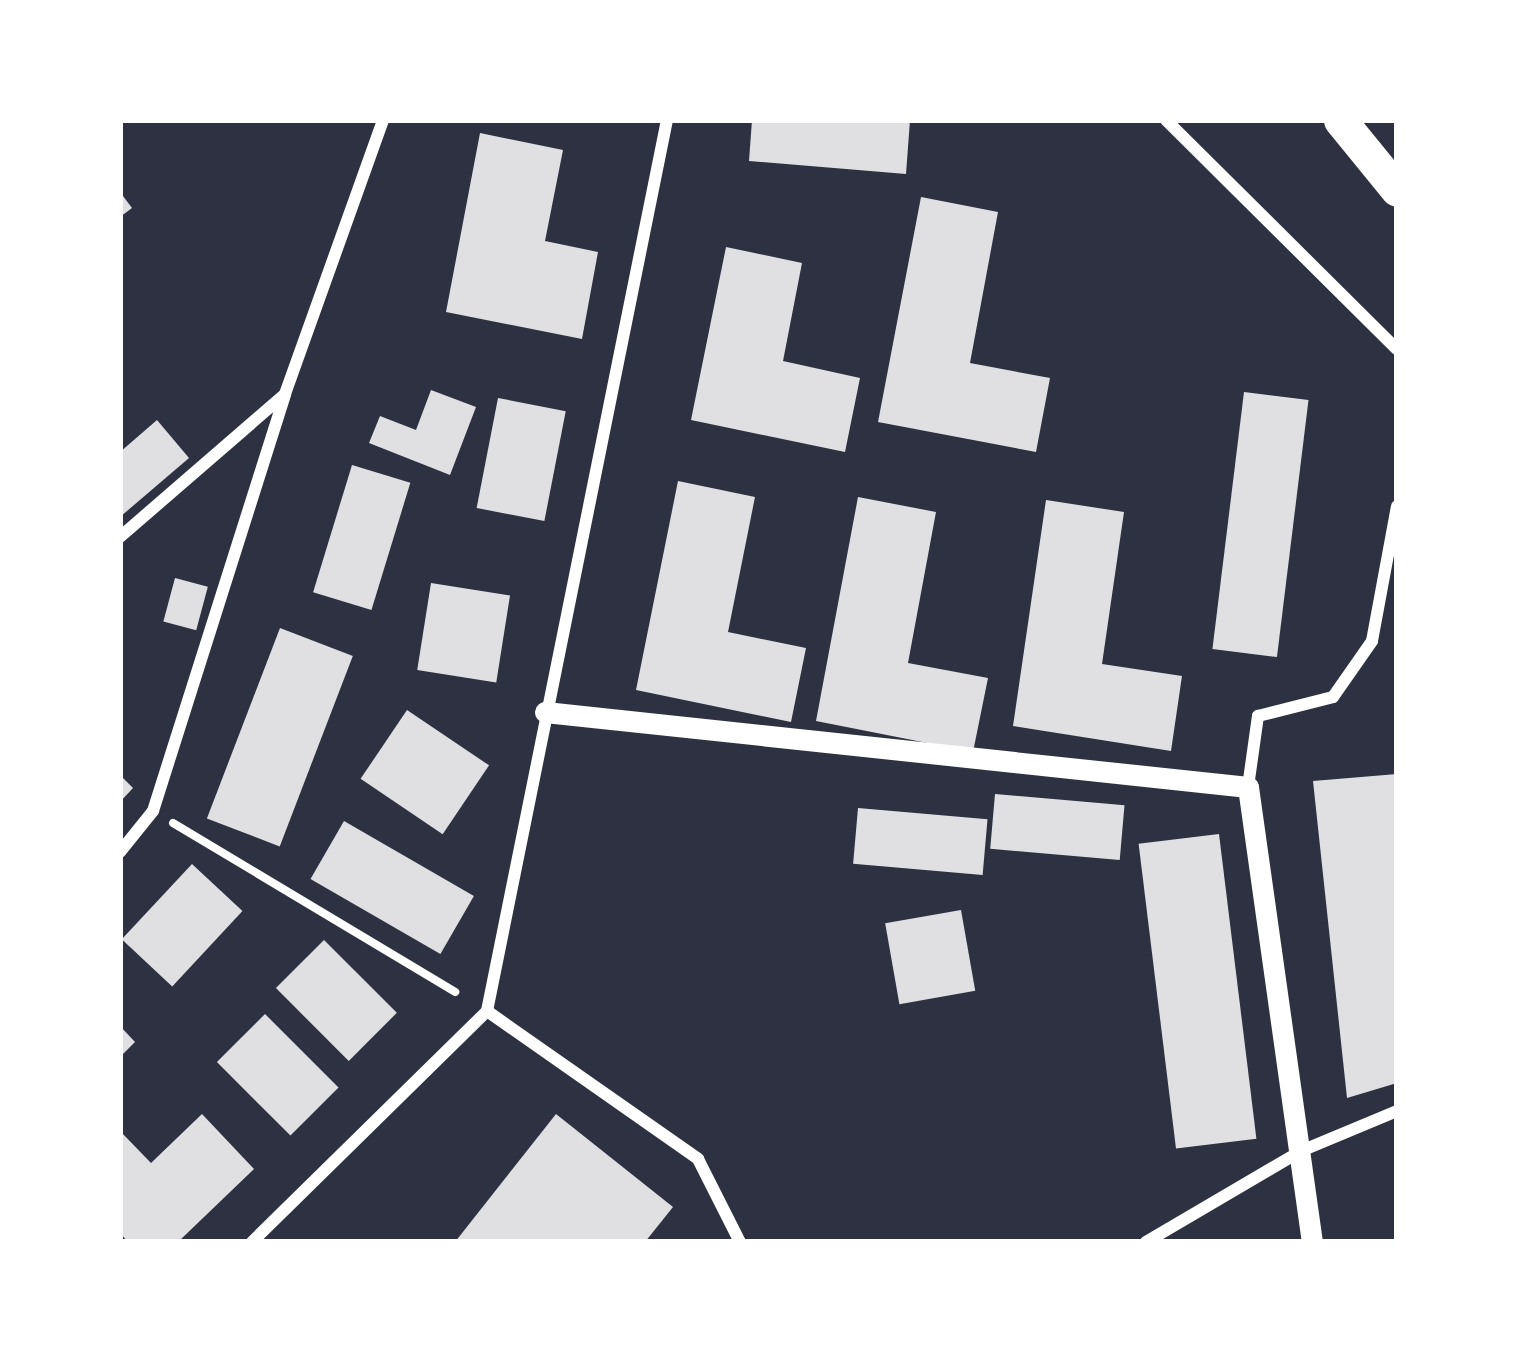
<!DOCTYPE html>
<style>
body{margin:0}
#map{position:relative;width:1517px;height:1362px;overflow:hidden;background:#2d3142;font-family:"IBM Plex Serif",serif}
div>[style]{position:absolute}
.building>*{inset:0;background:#e0e0e3;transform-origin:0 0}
.path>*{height:8px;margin:-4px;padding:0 4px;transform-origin:4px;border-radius:4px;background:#fff}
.minor>*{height:12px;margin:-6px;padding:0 6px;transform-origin:6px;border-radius:6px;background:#fff}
.tertiary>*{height:21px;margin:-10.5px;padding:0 10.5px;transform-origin:10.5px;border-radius:10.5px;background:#fff}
.trunk>*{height:33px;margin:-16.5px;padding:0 16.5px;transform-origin:16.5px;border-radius:16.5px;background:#fff}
span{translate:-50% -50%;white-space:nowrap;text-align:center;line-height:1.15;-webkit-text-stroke:12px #fff;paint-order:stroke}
.frame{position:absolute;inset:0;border:123px solid #fff;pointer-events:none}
</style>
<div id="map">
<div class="building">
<i style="clip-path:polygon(752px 120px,910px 120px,906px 174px,749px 161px)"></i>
<i style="clip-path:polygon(480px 133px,563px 150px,545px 241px,598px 252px,582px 339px,446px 312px)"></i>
<i style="clip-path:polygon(120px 192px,132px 208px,120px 217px)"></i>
<i style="clip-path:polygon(921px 197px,998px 212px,970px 363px,1050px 378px,1036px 452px,878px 422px)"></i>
<i style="clip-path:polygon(726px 247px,802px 263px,783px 361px,860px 378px,845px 452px,691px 420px)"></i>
<i style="clip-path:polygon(431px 390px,476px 407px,450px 475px,369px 443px,380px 416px,416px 430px)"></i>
<i style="left:1244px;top:392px;width:65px;height:259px;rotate:7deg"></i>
<i style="left:498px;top:398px;width:69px;height:112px;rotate:11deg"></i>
<i style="clip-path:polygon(157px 420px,189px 458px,120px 517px,120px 452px)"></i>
<i style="left:352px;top:465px;width:61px;height:133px;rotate:17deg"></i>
<i style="clip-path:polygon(678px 481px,755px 497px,728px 632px,806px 648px,791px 722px,636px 690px)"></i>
<i style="clip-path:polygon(858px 497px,936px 512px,908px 663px,988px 678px,973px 752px,816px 721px)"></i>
<i style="clip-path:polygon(1046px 500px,1124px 512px,1102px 664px,1182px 676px,1171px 751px,1013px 726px)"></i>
<i style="left:175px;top:578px;width:34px;height:45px;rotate:15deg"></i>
<i style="left:431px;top:583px;width:80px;height:88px;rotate:9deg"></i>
<i style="left:280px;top:628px;width:78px;height:204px;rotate:21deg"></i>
<i style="left:407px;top:710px;width:99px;height:83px;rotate:34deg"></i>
<i style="clip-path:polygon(1397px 774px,1397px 1083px,1347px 1098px,1313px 781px)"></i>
<i style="clip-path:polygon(120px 775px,133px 788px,120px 802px)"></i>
<i style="left:995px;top:794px;width:130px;height:55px;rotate:5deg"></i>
<i style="left:858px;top:808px;width:130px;height:56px;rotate:5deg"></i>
<i style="left:344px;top:821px;width:150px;height:67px;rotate:30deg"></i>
<i style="left:1219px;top:834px;width:307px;height:81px;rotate:83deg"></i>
<i style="left:192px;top:864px;width:69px;height:103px;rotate:43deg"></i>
<i style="left:961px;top:910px;width:82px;height:77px;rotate:80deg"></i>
<i style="left:324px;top:940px;width:103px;height:68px;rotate:45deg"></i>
<i style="left:265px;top:1014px;width:104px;height:68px;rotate:45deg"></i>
<i style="clip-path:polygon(120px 1026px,135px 1042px,120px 1057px)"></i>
<i style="clip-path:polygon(202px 1114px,254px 1169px,178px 1242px,128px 1242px,120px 1233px,120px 1131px,151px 1163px)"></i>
<i style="clip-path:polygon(556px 1114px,673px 1207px,645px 1242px,455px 1242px)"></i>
</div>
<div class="path">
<i style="left:173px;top:823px;width:329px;rotate:30.9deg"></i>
</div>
<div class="minor">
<i style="left:1166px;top:120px;width:325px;rotate:44.8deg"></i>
<i style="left:120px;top:537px;width:217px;rotate:-40.9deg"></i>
<i style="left:1248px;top:787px;width:72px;rotate:-82deg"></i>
<i style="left:1258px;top:716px;width:77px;rotate:-14.2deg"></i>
<i style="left:1333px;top:697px;width:68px;rotate:-55.1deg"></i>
<i style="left:1372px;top:641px;width:137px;rotate:-79.5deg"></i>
<i style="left:120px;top:852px;width:53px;rotate:-51.2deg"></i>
<i style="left:153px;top:811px;width:437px;rotate:-72.4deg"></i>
<i style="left:285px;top:394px;width:291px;rotate:-70.3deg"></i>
<i style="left:487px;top:1011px;width:258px;rotate:35deg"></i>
<i style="left:698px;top:1159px;width:93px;rotate:63.2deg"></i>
<i style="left:252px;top:1242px;width:330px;rotate:-44.5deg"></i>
<i style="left:487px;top:1011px;width:909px;rotate:-78.58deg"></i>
<i style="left:1146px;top:1242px;width:180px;rotate:-30.4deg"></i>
<i style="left:1301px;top:1151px;width:104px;rotate:-22.6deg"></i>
</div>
<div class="tertiary">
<i style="left:545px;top:712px;width:707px;rotate:6.09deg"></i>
<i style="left:1248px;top:787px;width:459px;rotate:82deg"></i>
</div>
<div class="trunk">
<i style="left:1340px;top:120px;width:90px;rotate:50.8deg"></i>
</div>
<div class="frame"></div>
</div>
